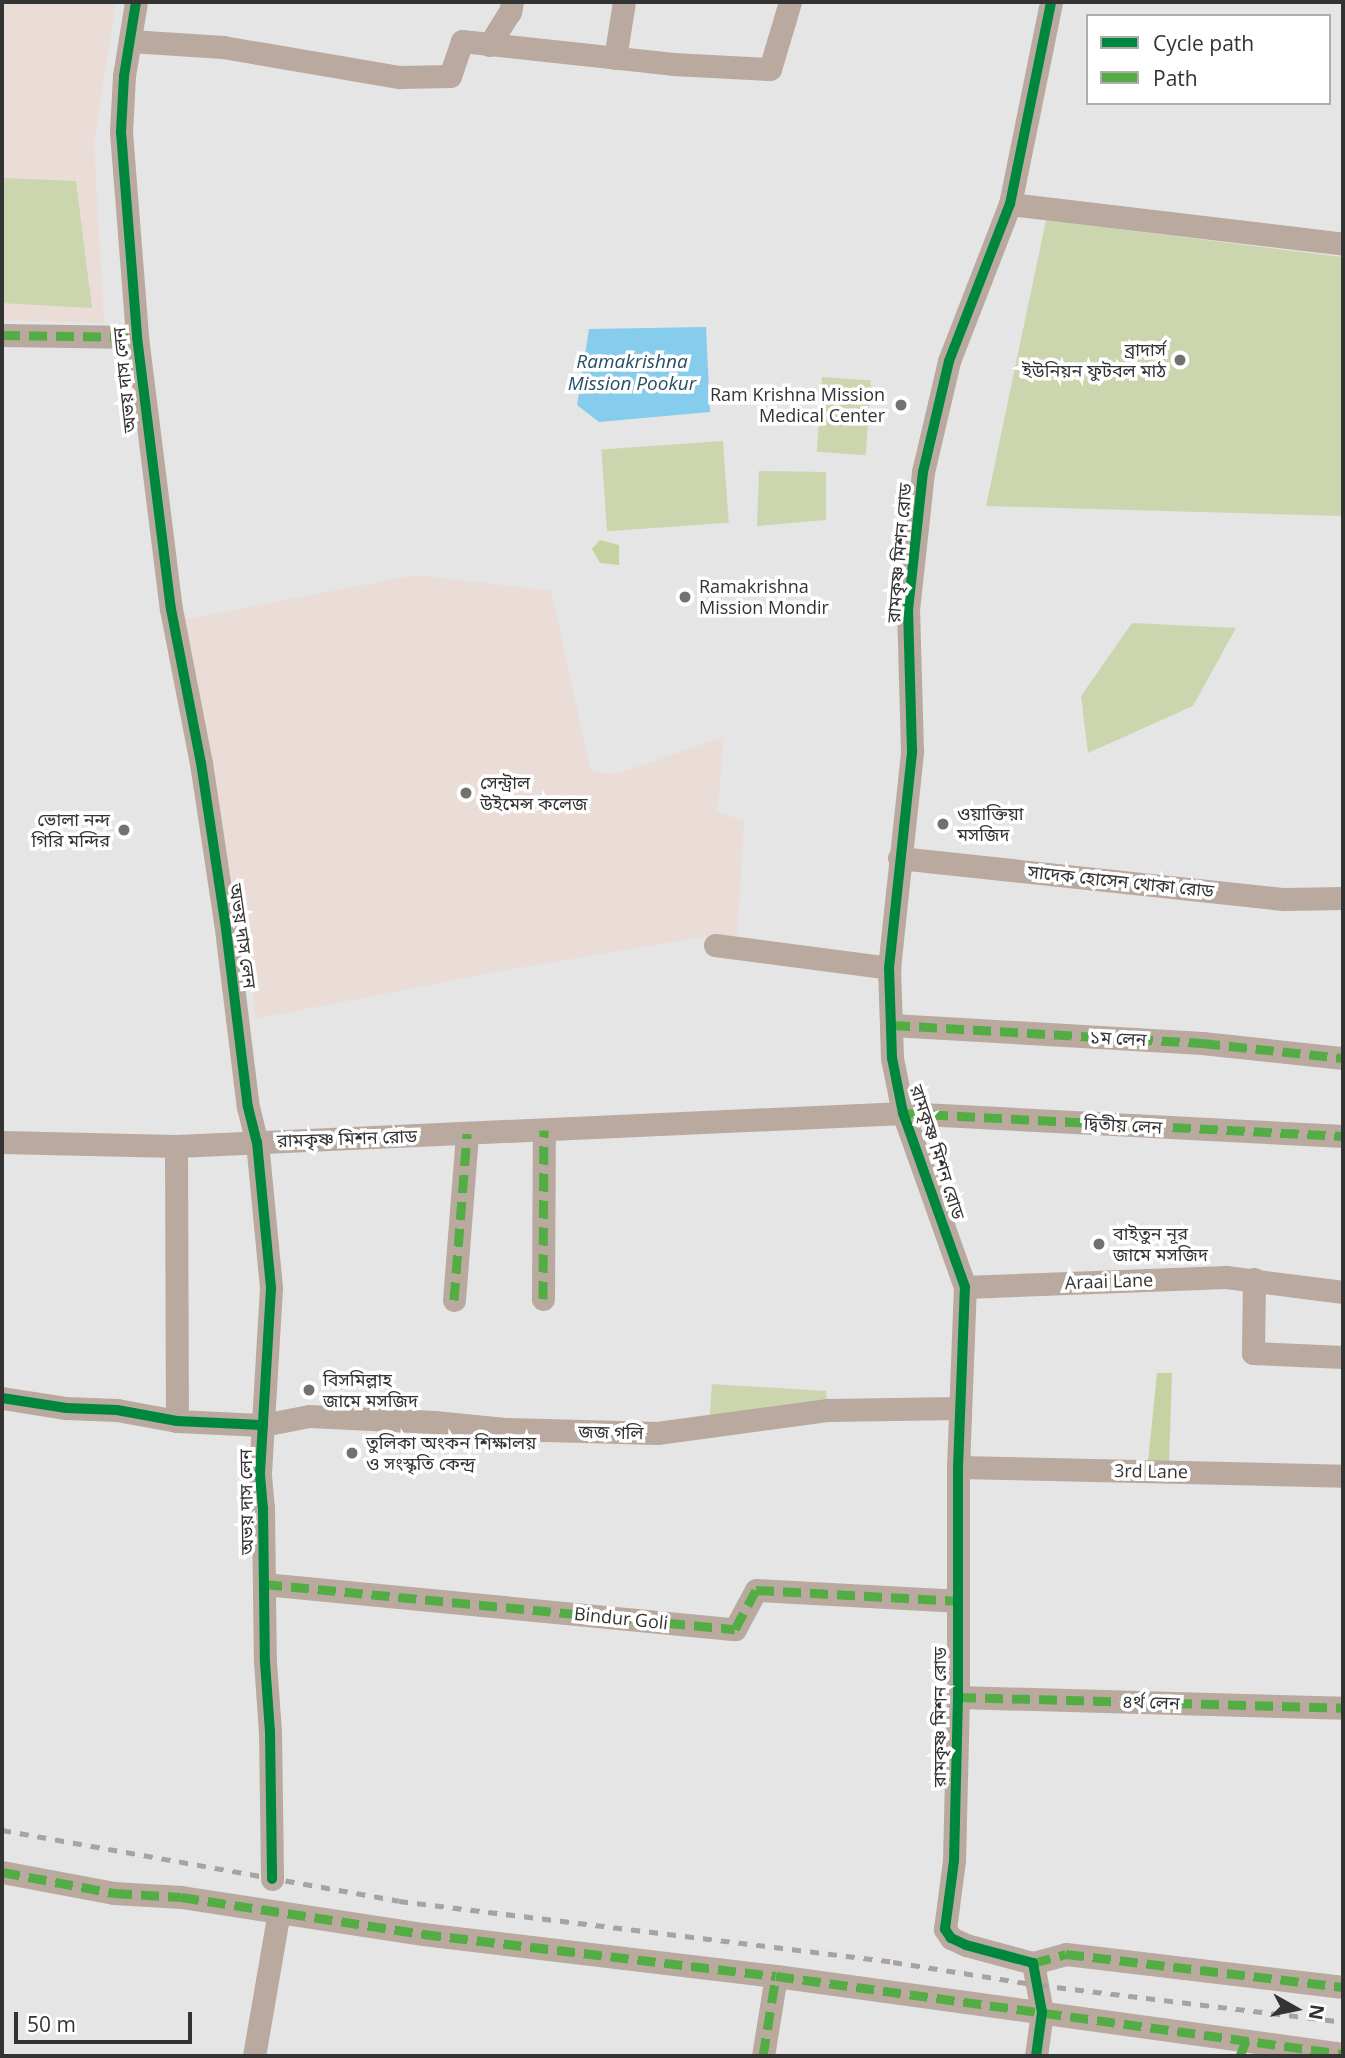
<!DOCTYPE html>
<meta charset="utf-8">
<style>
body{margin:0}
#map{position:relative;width:1345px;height:2058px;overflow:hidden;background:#e5e5e5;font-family:"Open Sans","Noto Sans Bengali",sans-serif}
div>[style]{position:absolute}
.education>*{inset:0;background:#eadcd7}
.green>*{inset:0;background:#cbd6ae;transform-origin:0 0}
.forest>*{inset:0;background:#c6d2a2}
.water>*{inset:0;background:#86cced}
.street>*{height:23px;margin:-11.5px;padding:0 11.5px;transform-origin:11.5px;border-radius:11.5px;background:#b9a99f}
.rail>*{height:5px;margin-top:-2.5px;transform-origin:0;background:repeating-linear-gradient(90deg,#aaa29e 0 9px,transparent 0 18px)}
.quiet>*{height:9px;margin-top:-4.5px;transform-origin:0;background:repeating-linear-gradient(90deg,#54ac45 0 18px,transparent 0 27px)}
.cycleway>*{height:10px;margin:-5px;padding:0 5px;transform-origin:5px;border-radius:5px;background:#00873e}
.dots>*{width:19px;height:19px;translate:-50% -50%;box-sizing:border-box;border:4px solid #fff;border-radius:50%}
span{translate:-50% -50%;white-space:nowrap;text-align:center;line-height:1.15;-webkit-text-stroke:7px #fff;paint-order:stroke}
.poi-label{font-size:18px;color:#333}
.right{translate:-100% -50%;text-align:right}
.left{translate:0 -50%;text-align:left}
.street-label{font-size:18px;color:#333}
.water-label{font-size:19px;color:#254f64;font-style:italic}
.frame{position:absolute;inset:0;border:4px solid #333;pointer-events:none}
.legend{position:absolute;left:1086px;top:14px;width:245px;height:91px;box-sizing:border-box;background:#fff;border:2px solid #adadad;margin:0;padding:9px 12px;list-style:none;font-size:21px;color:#333}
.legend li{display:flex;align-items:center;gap:14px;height:35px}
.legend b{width:35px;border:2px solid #adadad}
.north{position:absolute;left:1261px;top:1974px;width:70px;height:70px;-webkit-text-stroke:5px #fff;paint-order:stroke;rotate:99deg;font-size:19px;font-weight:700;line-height:28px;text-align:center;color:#333}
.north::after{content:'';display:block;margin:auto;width:24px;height:32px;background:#333;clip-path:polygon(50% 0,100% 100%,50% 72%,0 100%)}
.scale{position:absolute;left:14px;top:2012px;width:178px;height:32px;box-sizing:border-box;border:4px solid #333;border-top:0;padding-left:9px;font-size:21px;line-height:24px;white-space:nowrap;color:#333;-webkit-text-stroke:5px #fff;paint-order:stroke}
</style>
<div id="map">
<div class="education">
<i style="clip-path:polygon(2px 2px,116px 2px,94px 142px,104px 323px,2px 320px)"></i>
<i style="clip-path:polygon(416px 575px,551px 591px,591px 772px,616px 774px,724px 737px,717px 812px,744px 821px,737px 938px,708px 936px,500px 971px,255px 1019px,249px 957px,177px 621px)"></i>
</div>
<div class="green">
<i style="clip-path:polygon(2px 178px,76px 181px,92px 308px,2px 303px)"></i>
<i style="clip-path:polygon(1046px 220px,1343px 257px,1343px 516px,986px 506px)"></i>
<i style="left:822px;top:377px;width:49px;height:75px;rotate:4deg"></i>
<i style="left:723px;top:441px;width:82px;height:122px;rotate:86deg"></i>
<i style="clip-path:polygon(759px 471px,826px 472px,826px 520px,757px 526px)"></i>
<i style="clip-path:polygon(1132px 623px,1236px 628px,1193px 706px,1088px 753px,1081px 696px)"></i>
<i style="clip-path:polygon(712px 1384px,826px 1391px,828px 1410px,709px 1426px)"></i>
</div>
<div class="forest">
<i style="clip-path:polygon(600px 540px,619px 545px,619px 565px,600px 563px,592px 549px)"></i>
<i style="clip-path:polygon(1157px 1373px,1172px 1373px,1169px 1462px,1148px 1462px)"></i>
</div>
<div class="water">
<i style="clip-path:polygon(706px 327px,710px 412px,599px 422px,577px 405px,589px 329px)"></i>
</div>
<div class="street">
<i style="left:136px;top:2px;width:75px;rotate:99.2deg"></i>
<i style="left:124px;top:76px;width:56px;rotate:93.1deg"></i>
<i style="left:121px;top:132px;width:206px;rotate:85.5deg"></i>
<i style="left:137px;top:337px;width:274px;rotate:82.9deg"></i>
<i style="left:171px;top:609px;width:157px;rotate:79deg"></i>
<i style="left:201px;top:763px;width:160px;rotate:81.4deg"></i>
<i style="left:225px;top:921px;width:187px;rotate:83deg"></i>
<i style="left:248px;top:1107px;width:36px;rotate:76deg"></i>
<i style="left:257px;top:1142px;width:147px;rotate:84.5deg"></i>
<i style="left:271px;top:1288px;width:187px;rotate:93.4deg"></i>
<i style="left:260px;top:1475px;width:33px;rotate:85deg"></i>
<i style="left:263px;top:1508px;width:154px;rotate:89.3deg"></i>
<i style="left:265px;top:1662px;width:69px;rotate:85.9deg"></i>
<i style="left:270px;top:1731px;width:148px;rotate:89.2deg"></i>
<i style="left:130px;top:41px;width:93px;rotate:3.7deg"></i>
<i style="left:223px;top:47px;width:179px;rotate:9.7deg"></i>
<i style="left:399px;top:77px;width:51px;rotate:-1.1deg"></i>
<i style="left:450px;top:76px;width:37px;rotate:-71deg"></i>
<i style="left:462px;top:41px;width:212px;rotate:6.2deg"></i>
<i style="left:673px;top:64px;width:97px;rotate:3deg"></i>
<i style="left:770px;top:69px;width:70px;rotate:-73.4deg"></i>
<i style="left:489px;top:45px;width:39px;rotate:-58deg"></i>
<i style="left:510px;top:12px;width:10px;rotate:-79deg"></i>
<i style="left:615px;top:58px;width:57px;rotate:-80.9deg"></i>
<i style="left:1010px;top:204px;width:335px;rotate:6.8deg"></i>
<i style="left:2px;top:335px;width:135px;rotate:0.8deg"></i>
<i style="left:899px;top:858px;width:387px;rotate:6.1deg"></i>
<i style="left:1284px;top:899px;width:59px;rotate:-1deg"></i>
<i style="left:715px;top:945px;width:176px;rotate:7.5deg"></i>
<i style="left:892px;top:1025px;width:311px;rotate:3.3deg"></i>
<i style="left:1202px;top:1043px;width:142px;rotate:6.1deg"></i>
<i style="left:2px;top:1142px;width:174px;rotate:1.3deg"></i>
<i style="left:176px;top:1146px;width:728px;rotate:-2.6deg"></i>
<i style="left:903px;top:1113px;width:441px;rotate:3deg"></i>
<i style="left:176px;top:1146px;width:275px;rotate:89.8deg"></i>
<i style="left:1254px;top:1279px;width:74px;rotate:90.8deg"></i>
<i style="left:1253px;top:1353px;width:90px;rotate:2.5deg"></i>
<i style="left:965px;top:1287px;width:261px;rotate:-2.2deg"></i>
<i style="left:1226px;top:1277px;width:118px;rotate:7.3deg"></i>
<i style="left:543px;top:1299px;width:169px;rotate:-89.7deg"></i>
<i style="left:454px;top:1300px;width:167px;rotate:-85.5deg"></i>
<i style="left:2px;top:1398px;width:65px;rotate:8.9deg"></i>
<i style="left:66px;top:1408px;width:51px;rotate:2.2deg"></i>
<i style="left:117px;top:1410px;width:61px;rotate:10.4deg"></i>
<i style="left:177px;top:1421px;width:86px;rotate:2.7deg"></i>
<i style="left:263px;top:1425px;width:47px;rotate:-11.1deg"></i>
<i style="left:309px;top:1416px;width:125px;rotate:2.7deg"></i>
<i style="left:434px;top:1422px;width:71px;rotate:5.6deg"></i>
<i style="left:505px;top:1429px;width:152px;rotate:1.5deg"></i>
<i style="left:657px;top:1433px;width:173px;rotate:-7.7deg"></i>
<i style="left:828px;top:1410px;width:131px;rotate:-0.9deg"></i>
<i style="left:958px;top:1467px;width:385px;rotate:1.3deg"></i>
<i style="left:264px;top:1584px;width:473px;rotate:5.5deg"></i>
<i style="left:735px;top:1629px;width:44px;rotate:-61.7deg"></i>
<i style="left:756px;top:1590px;width:200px;rotate:3.1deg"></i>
<i style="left:958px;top:1697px;width:385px;rotate:1.6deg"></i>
<i style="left:2px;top:1872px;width:114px;rotate:10.6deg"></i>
<i style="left:114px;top:1893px;width:67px;rotate:3.4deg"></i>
<i style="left:181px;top:1897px;width:245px;rotate:8.7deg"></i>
<i style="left:423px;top:1934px;width:355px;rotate:6.8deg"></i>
<i style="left:776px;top:1976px;width:572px;rotate:7.83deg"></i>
<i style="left:1033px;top:1963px;width:34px;rotate:-15deg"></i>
<i style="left:1066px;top:1954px;width:279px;rotate:6.8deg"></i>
<i style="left:254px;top:2056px;width:146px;rotate:-80.2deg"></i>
<i style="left:763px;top:2056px;width:81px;rotate:-80.8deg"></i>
<i style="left:1036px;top:2056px;width:44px;rotate:-82.2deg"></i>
<i style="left:1042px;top:2012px;width:50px;rotate:-100.4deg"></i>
<i style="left:1033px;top:1963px;width:69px;rotate:-165deg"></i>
<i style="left:966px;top:1945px;width:17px;rotate:-155deg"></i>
<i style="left:951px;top:1938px;width:11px;rotate:-124deg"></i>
<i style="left:945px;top:1929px;width:69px;rotate:-82.5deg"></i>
<i style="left:954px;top:1861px;width:164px;rotate:-88.6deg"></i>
<i style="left:958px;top:1697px;width:230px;rotate:-90deg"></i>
<i style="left:958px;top:1467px;width:180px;rotate:-87.8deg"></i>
<i style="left:965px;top:1287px;width:185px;rotate:-109.6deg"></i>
<i style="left:903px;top:1113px;width:56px;rotate:-101.3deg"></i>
<i style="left:892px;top:1058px;width:90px;rotate:-91.9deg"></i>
<i style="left:889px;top:968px;width:218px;rotate:-83.9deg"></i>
<i style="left:912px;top:751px;width:141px;rotate:-91.6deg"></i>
<i style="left:908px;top:610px;width:139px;rotate:-83.8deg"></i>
<i style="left:923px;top:472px;width:114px;rotate:-76.8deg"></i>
<i style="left:949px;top:361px;width:168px;rotate:-68.8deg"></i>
<i style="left:1010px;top:204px;width:206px;rotate:-78.5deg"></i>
</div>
<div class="rail">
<i style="left:2px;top:1830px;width:403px;rotate:10.1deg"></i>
<i style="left:399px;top:1901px;width:498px;rotate:7deg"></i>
<i style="left:893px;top:1962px;width:148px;rotate:9deg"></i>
<i style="left:1039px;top:1985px;width:306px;rotate:6.9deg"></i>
</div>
<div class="quiet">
<i style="left:2px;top:335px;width:135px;rotate:0.8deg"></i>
<i style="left:892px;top:1025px;width:311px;rotate:3.3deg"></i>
<i style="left:1202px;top:1043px;width:142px;rotate:6.1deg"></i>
<i style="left:903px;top:1113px;width:441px;rotate:3deg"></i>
<i style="left:543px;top:1299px;width:169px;rotate:-89.7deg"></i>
<i style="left:454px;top:1300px;width:167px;rotate:-85.5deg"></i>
<i style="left:264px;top:1584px;width:473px;rotate:5.5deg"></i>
<i style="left:735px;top:1629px;width:44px;rotate:-61.7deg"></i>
<i style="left:756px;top:1590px;width:200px;rotate:3.1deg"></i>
<i style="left:958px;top:1697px;width:385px;rotate:1.6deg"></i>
<i style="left:2px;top:1872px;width:114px;rotate:10.6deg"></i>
<i style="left:114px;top:1893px;width:67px;rotate:3.4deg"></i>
<i style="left:181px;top:1897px;width:245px;rotate:8.7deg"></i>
<i style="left:423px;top:1934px;width:355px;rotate:6.8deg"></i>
<i style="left:776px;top:1976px;width:572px;rotate:7.83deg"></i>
<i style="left:1033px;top:1963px;width:34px;rotate:-15deg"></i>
<i style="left:1066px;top:1954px;width:279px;rotate:6.8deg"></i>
<i style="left:763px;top:2056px;width:81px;rotate:-80.8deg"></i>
<i style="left:1240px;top:2056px;width:17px;rotate:-69deg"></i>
</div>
<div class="cycleway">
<i style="left:136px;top:2px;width:75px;rotate:99.2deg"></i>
<i style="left:124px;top:76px;width:56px;rotate:93.1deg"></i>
<i style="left:121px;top:132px;width:206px;rotate:85.5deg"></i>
<i style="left:137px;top:337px;width:274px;rotate:82.9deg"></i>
<i style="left:171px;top:609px;width:157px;rotate:79deg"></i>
<i style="left:201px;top:763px;width:160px;rotate:81.4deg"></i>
<i style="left:225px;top:921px;width:187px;rotate:83deg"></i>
<i style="left:248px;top:1107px;width:36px;rotate:76deg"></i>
<i style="left:257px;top:1142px;width:147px;rotate:84.5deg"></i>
<i style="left:271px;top:1288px;width:187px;rotate:93.4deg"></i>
<i style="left:260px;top:1475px;width:33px;rotate:85deg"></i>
<i style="left:263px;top:1508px;width:154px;rotate:89.3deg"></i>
<i style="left:265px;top:1662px;width:69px;rotate:85.9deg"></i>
<i style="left:270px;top:1731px;width:148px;rotate:89.2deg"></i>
<i style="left:2px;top:1398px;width:65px;rotate:8.9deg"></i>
<i style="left:66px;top:1408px;width:51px;rotate:2.2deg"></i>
<i style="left:117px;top:1410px;width:61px;rotate:10.4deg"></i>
<i style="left:177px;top:1421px;width:86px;rotate:2.7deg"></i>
<i style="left:1036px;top:2056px;width:44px;rotate:-82.2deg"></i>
<i style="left:1042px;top:2012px;width:50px;rotate:-100.4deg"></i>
<i style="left:1033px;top:1963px;width:69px;rotate:-165deg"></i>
<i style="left:966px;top:1945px;width:17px;rotate:-155deg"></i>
<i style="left:951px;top:1938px;width:11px;rotate:-124deg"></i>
<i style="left:945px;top:1929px;width:69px;rotate:-82.5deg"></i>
<i style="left:954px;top:1861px;width:164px;rotate:-88.6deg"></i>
<i style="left:958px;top:1697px;width:230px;rotate:-90deg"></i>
<i style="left:958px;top:1467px;width:180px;rotate:-87.8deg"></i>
<i style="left:965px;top:1287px;width:185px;rotate:-109.6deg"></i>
<i style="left:903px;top:1113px;width:56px;rotate:-101.3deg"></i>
<i style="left:892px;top:1058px;width:90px;rotate:-91.9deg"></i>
<i style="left:889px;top:968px;width:218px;rotate:-83.9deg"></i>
<i style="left:912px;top:751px;width:141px;rotate:-91.6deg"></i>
<i style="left:908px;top:610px;width:139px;rotate:-83.8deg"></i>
<i style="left:923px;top:472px;width:114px;rotate:-76.8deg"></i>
<i style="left:949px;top:361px;width:168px;rotate:-68.8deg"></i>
<i style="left:1010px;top:204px;width:206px;rotate:-78.5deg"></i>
</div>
<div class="dots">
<i style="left:1180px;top:360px;background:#717171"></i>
<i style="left:901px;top:405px;background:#717171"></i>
<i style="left:685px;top:597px;background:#717171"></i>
<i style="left:466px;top:793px;background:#717171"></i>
<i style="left:943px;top:824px;background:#717171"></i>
<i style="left:124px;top:830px;background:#717171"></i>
<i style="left:1099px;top:1244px;background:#717171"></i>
<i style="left:309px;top:1390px;background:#717171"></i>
<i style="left:352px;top:1453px;background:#717171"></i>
</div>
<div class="poi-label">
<span class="right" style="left:1166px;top:360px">ব্রাদার্স<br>ইউনিয়ন ফুটবল মাঠ</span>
<span class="right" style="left:885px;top:405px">Ram Krishna Mission<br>Medical Center</span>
<span class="left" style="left:699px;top:597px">Ramakrishna<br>Mission Mondir</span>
<span class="left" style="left:480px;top:793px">সেন্ট্রাল<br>উইমেন্স কলেজ</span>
<span class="left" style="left:957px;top:824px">ওয়াক্তিয়া<br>মসজিদ</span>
<span class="right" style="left:110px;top:830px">ভোলা নন্দ<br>গিরি মন্দির</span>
<span class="left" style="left:1113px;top:1244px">বাইতুন নূর<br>জামে মসজিদ</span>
<span class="left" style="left:323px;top:1390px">বিসমিল্লাহ<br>জামে মসজিদ</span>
<span class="left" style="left:366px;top:1453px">তুলিকা অংকন শিক্ষালয়<br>ও সংস্কৃতি কেন্দ্র</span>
</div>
<div class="street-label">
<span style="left:124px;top:380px;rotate:-96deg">অভয় দাস লেন</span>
<span style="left:899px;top:553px;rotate:-85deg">রামকৃষ্ণ মিশন রোড</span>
<span style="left:1121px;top:881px;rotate:6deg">সাদেক হোসেন খোকা রোড</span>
<span style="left:243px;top:936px;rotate:82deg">অভয় দাস লেন</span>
<span style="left:1118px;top:1038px;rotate:3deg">১ম লেন</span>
<span style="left:1123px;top:1125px;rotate:3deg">দ্বিতীয় লেন</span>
<span style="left:347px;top:1138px;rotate:-2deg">রামকৃষ্ণ মিশন রোড</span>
<span style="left:938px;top:1152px;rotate:72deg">রামকৃষ্ণ মিশন রোড</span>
<span style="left:1109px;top:1281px;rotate:-2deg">Araai Lane</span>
<span style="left:611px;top:1432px;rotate:1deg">জজ গলি</span>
<span style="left:1151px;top:1471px;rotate:1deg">3rd Lane</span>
<span style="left:246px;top:1502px;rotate:-91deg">অভয় দাস লেন</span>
<span style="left:621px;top:1618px;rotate:6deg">Bindur Goli</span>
<span style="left:1151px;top:1702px;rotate:2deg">৪র্থ লেন</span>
<span style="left:939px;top:1717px;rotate:-90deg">রামকৃষ্ণ মিশন রোড</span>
</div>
<div class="water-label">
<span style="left:632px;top:373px">Ramakrishna<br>Mission Pookur</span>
</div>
<div class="frame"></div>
<ul class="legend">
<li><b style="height:9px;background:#00873e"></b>Cycle path</li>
<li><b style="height:9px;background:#54ac45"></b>Path</li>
</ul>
<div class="north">N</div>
<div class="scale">50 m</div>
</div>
